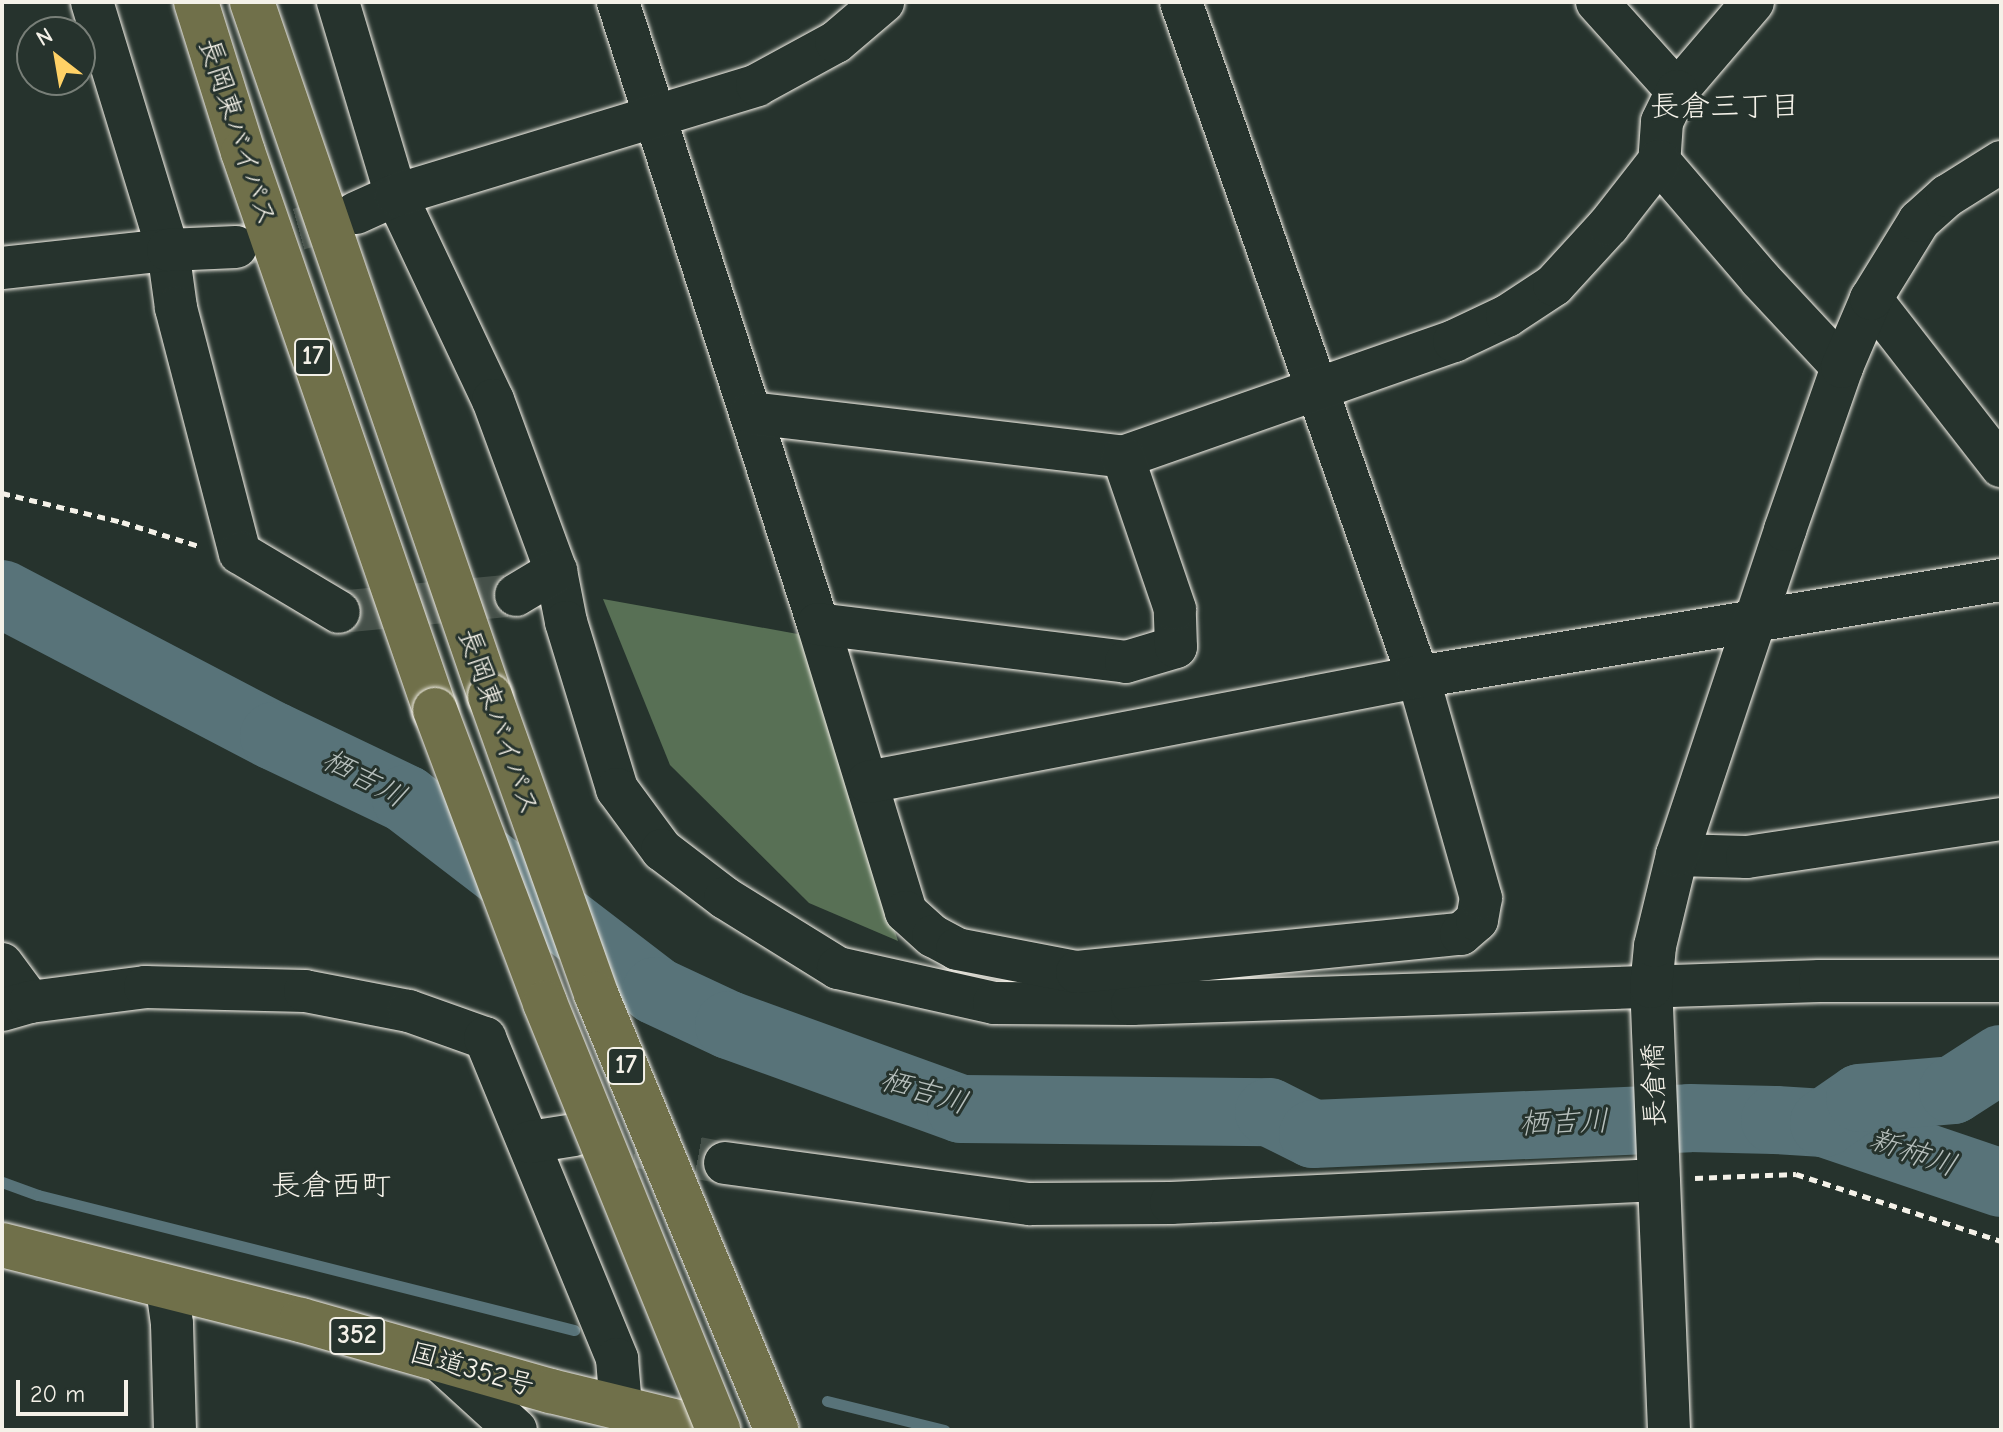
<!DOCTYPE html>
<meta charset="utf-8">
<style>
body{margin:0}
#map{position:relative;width:2003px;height:1432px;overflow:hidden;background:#26332d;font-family:"Comic Neue","Klee One",sans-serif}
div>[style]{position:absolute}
.green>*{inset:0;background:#587055}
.stream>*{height:11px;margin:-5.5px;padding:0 5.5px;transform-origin:5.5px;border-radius:5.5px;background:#587379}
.river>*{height:68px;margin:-34px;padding:0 34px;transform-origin:34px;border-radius:34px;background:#587379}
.minor-tunnel>*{height:42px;margin-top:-21px;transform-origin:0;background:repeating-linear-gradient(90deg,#455049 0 42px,transparent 0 63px)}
.path>*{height:5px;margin-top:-2.5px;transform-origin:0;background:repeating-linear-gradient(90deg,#f4f1e8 0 8px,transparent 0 14px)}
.roads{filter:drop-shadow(0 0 2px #f4f1e8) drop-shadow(0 0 2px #f4f1e8)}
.minor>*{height:42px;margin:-21px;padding:0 21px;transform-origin:21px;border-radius:21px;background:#26332d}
.highway>*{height:44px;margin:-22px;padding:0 22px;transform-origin:22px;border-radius:22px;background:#70704a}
.bridges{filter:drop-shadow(0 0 2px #f4f1e8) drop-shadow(0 0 2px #f4f1e8)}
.highway-bridge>*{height:44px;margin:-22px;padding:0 22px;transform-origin:22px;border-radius:22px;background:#70704a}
span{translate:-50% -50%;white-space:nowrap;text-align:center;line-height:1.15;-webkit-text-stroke:6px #26332d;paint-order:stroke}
.shield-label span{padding:2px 6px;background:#26332d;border:2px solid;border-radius:6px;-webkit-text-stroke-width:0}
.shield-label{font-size:26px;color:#f4f1e8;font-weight:700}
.street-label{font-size:28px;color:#f4f1e8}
.neighbourhood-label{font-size:30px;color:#f4f1e8}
.water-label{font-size:30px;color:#b6bfbc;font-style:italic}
.frame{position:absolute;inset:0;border:4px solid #f4f1e8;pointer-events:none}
.north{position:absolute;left:16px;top:16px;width:80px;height:80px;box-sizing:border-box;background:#26332d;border:2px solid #787f78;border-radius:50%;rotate:329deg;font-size:22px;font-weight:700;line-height:32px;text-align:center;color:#f4f1e8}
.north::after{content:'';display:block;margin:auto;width:28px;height:36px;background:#ffd166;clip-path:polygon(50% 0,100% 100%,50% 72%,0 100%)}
.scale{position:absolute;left:16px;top:1380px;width:112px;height:36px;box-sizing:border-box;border:4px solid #f4f1e8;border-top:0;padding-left:10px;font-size:24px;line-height:28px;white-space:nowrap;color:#f4f1e8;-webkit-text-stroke:6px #26332d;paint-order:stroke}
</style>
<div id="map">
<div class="green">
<i style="clip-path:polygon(603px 599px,803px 635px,898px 941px,809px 903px,670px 765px)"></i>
</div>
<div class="stream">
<i style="left:2px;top:1182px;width:38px;rotate:20deg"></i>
<i style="left:38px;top:1195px;width:553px;rotate:14.14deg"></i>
<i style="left:827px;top:1401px;width:121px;rotate:13.9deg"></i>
</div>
<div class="river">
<i style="left:2px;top:594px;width:307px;rotate:27.6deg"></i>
<i style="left:274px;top:736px;width:146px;rotate:25.5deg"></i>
<i style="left:406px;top:799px;width:315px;rotate:37.5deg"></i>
<i style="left:656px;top:991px;width:81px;rotate:25deg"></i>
<i style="left:729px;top:1025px;width:247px;rotate:19.9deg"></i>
<i style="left:961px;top:1109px;width:308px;rotate:0.6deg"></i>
<i style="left:1269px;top:1112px;width:49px;rotate:26.6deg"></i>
<i style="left:1313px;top:1134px;width:377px;rotate:-2.4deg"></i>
<i style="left:1690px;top:1118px;width:85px;rotate:1.3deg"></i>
<i style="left:1775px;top:1120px;width:49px;rotate:3.5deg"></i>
<i style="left:1824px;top:1123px;width:187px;rotate:18.7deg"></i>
<i style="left:1824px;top:1123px;width:44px;rotate:-34.8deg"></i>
<i style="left:1860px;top:1098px;width:93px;rotate:-4.9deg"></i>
<i style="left:1953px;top:1090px;width:57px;rotate:-32.9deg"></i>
</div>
<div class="minor-tunnel">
<i style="left:238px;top:246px;width:123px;rotate:-15.6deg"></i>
<i style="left:339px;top:612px;width:178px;rotate:-5.5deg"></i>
<i style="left:574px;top:1135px;width:154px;rotate:10.5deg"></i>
</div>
<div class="path">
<i style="left:2px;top:493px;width:123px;rotate:13.6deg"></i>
<i style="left:122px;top:522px;width:81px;rotate:17.3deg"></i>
<i style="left:1695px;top:1178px;width:101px;rotate:-2.3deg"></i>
<i style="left:1796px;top:1174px;width:216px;rotate:18.1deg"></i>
</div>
<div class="roads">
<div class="minor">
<i style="left:92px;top:2px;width:259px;rotate:73deg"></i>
<i style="left:168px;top:250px;width:59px;rotate:82.1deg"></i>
<i style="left:176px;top:308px;width:253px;rotate:75.4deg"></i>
<i style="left:240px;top:553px;width:115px;rotate:30.8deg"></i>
<i style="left:338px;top:2px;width:202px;rotate:73.3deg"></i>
<i style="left:396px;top:195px;width:227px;rotate:64.7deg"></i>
<i style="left:493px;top:400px;width:182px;rotate:69.8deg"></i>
<i style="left:556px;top:571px;width:52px;rotate:78.9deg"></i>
<i style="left:566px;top:622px;width:175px;rotate:73deg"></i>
<i style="left:617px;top:789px;width:76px;rotate:53.6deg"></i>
<i style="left:662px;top:850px;width:79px;rotate:37.3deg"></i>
<i style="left:725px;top:898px;width:133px;rotate:31.8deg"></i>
<i style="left:838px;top:968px;width:160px;rotate:12.6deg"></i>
<i style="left:994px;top:1003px;width:138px;rotate:0.4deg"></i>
<i style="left:1132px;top:1004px;width:688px;rotate:-1.91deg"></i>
<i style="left:1820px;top:981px;width:181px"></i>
<i style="left:618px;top:2px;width:653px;rotate:72.18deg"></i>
<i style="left:818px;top:624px;width:301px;rotate:73deg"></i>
<i style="left:906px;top:912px;width:36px;rotate:42deg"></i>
<i style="left:933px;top:936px;width:27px;rotate:28deg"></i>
<i style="left:957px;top:949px;width:122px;rotate:10.9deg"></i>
<i style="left:1077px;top:972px;width:386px;rotate:-5.7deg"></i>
<i style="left:1461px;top:934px;width:21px;rotate:-41deg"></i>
<i style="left:1477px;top:920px;width:22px;rotate:-80deg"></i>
<i style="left:1481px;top:898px;width:230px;rotate:-105.9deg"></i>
<i style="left:1418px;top:677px;width:715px;rotate:-109.35deg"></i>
<i style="left:1597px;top:2px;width:120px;rotate:48deg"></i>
<i style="left:1753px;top:2px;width:117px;rotate:130.5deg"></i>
<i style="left:1677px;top:91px;width:34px;rotate:116deg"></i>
<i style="left:1662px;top:122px;width:39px;rotate:94deg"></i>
<i style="left:1659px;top:161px;width:157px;rotate:49.4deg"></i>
<i style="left:1761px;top:280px;width:119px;rotate:47deg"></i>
<i style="left:356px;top:213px;width:44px;rotate:-24.2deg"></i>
<i style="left:396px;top:195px;width:377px;rotate:-16.9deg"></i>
<i style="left:757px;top:85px;width:90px;rotate:-28.6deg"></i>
<i style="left:836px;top:42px;width:62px;rotate:-40.4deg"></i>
<i style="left:2px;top:268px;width:167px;rotate:-6.2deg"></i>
<i style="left:168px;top:250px;width:68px;rotate:-2.5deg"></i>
<i style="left:1871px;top:299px;width:212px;rotate:52.1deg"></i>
<i style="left:751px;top:413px;width:375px;rotate:6.7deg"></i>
<i style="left:1123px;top:457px;width:351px;rotate:-19.3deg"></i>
<i style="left:1454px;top:341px;width:59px;rotate:-25.3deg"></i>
<i style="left:1507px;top:316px;width:56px;rotate:-33.4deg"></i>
<i style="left:1554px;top:285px;width:81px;rotate:-47.5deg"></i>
<i style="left:1609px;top:225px;width:81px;rotate:-52deg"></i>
<i style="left:516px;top:595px;width:47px;rotate:-31deg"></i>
<i style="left:818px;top:624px;width:310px;rotate:7deg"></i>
<i style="left:1126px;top:662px;width:52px;rotate:-16.7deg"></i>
<i style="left:1176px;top:647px;width:38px;rotate:-92deg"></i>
<i style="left:1175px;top:609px;width:161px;rotate:-108.9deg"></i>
<i style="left:868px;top:782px;width:560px;rotate:-10.81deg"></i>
<i style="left:1418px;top:677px;width:591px;rotate:-9.45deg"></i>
<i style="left:1677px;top:855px;width:70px;rotate:1.6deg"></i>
<i style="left:1747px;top:857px;width:257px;rotate:-8.5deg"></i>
<i style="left:2px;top:964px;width:47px;rotate:53.6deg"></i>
<i style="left:2px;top:1010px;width:29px;rotate:-16deg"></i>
<i style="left:30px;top:1002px;width:116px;rotate:-7.4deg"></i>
<i style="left:145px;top:987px;width:160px;rotate:1.4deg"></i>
<i style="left:305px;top:991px;width:106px;rotate:10.9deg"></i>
<i style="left:409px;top:1011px;width:81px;rotate:19.6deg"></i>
<i style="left:485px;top:1038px;width:347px;rotate:67.6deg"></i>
<i style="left:617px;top:1359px;width:48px;rotate:85.2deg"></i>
<i style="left:530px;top:1142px;width:45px;rotate:-9deg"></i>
<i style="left:725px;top:1163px;width:308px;rotate:7.7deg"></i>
<i style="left:1030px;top:1204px;width:141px;rotate:-0.4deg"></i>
<i style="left:1171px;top:1203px;width:488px;rotate:-2.7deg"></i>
<i style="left:167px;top:1288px;width:36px;rotate:82deg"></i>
<i style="left:172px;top:1324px;width:106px;rotate:88.4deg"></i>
<i style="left:439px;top:1360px;width:104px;rotate:42.3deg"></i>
<i style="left:1669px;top:1430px;width:443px;rotate:-92.3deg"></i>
<i style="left:1651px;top:987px;width:41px;rotate:-84.4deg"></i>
<i style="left:1655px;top:946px;width:94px;rotate:-76.4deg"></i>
<i style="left:1677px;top:855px;width:342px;rotate:-71.6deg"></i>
<i style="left:1785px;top:530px;width:173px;rotate:-70.7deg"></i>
<i style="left:1842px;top:367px;width:74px;rotate:-66.9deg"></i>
<i style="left:1871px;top:299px;width:92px;rotate:-58.4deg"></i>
<i style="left:1919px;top:221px;width:38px;rotate:-42deg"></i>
<i style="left:1947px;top:196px;width:64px;rotate:-32.2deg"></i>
</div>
<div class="highway">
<i style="left:196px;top:2px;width:157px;rotate:72.6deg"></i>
<i style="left:243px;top:152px;width:590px;rotate:71.01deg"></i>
<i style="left:252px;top:2px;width:734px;rotate:71.07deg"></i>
<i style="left:2px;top:1245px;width:308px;rotate:14.1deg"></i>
<i style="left:301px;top:1320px;width:260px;rotate:15.9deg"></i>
<i style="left:551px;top:1391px;width:165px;rotate:13.7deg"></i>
</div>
</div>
<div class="bridges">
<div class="highway-bridge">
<i style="left:490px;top:696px;width:316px;rotate:70.4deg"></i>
<i style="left:596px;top:994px;width:472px;rotate:67.5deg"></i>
<i style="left:435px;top:710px;width:313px;rotate:69.4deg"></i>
<i style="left:545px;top:1003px;width:461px;rotate:67.9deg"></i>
</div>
</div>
<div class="shield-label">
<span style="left:313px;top:357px">17</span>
<span style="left:626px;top:1066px">17</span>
<span style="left:357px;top:1336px">352</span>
</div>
<div class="street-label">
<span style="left:238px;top:132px;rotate:72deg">長岡東バイパス</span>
<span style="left:499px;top:722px;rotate:71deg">長岡東バイパス</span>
<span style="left:1654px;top:1085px;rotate:-92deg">長倉橋</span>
<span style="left:472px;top:1369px;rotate:16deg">国道352号</span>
</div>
<div class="neighbourhood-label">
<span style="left:1725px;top:107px">長倉三丁目</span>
<span style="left:331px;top:1186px">長倉西町</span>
</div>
<div class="water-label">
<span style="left:364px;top:779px;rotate:28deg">栖吉川</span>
<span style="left:924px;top:1092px;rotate:17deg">栖吉川</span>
<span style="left:1564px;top:1123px;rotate:-2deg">栖吉川</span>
<span style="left:1913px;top:1153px;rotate:19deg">新柿川</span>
</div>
<div class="frame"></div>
<div class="north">N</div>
<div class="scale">20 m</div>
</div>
